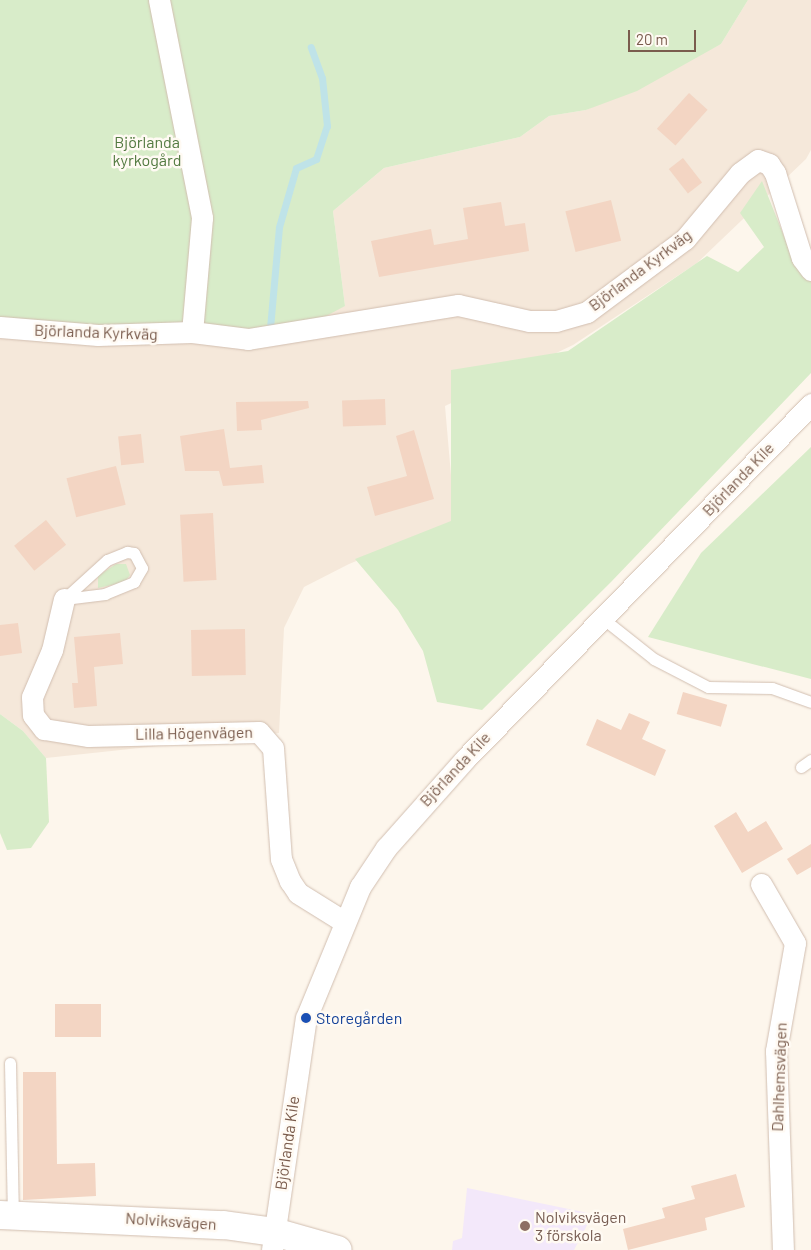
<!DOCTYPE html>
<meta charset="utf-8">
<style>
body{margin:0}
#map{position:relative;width:811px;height:1250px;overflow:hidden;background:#fdf6ec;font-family:Barlow,sans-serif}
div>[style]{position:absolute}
.residential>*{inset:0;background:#f5e8da}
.education>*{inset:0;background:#f3e8fa}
.green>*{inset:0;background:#d8ecc9}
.stream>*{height:7px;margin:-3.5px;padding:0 3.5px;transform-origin:3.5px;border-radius:3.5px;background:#bfe3e8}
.building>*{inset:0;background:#f3d5c3;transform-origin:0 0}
.roads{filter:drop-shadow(0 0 1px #d1beb0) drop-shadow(0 0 1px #d1beb0)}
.lane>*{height:11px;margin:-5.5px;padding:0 5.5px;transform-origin:5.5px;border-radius:5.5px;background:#fff}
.street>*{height:21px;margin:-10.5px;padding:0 10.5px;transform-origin:10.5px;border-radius:10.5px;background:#fff}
.secondary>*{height:28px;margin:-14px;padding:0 14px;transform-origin:14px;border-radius:14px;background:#fff}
.dots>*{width:14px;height:14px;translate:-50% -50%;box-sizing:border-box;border:2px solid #fffaf3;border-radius:50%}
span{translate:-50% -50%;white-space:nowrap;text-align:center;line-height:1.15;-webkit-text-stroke:5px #fffaf3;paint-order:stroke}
.park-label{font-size:16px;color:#537a41}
.street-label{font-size:16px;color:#7a5c4d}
.transit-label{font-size:16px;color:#164399}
.left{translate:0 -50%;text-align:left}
.education-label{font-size:16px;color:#785e54}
.scale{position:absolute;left:628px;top:30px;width:68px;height:22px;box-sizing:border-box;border:2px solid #7a5c4d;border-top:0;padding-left:6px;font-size:15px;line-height:18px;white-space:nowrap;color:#7a5c4d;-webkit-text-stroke:4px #fffaf3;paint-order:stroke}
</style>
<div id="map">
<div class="residential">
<i style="clip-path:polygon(748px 0,811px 0,811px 150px,806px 159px,697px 263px,573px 345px,445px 406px,455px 521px,349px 564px,304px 587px,284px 628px,279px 733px,46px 758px,23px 731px,0 714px,0 320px,345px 306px,333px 211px,384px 168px,520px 137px,549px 116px,586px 110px,721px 44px)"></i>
</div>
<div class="education">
<i style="clip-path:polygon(467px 1188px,593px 1214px,574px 1250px,452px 1250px,453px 1241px,462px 1238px)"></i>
</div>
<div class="green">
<i style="clip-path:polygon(0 0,748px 0,721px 44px,637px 91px,586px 110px,549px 116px,520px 137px,384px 168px,333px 211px,345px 306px,313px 323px,225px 331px,0 320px)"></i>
<i style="clip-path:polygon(762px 181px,794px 261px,811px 278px,811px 373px,611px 582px,482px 710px,437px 702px,423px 651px,398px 610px,355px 559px,451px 521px,451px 370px,568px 351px,707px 256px,738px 272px,764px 247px,740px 213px)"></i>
<i style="clip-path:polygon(811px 447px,811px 679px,648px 637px,701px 553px)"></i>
<i style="clip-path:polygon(116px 564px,126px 564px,130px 575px,125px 582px,98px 588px,98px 576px)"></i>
<i style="clip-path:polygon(0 714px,23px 731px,46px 758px,49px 822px,31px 848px,7px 850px,0 833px)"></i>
</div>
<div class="stream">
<i style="left:270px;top:328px;width:101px;rotate:-84.9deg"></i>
<i style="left:279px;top:227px;width:61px;rotate:-73.9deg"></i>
<i style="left:296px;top:168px;width:22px;rotate:-24deg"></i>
<i style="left:316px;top:159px;width:35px;rotate:-72deg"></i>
<i style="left:327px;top:126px;width:48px;rotate:-95.9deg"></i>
<i style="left:322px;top:78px;width:33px;rotate:-110deg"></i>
</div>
<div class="building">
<i style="left:689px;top:93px;width:25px;height:48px;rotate:42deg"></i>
<i style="left:683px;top:158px;width:31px;height:18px;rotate:52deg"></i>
<i style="left:611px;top:200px;width:42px;height:47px;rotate:76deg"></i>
<i style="clip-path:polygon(501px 202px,505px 226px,525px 223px,529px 251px,379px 277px,371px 241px,431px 229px,434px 245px,468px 239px,463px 208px)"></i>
<i style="left:385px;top:399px;width:26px;height:43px;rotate:88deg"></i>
<i style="clip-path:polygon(308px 401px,309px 408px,261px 420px,262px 430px,237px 431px,236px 402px)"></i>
<i style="clip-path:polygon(224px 429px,230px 468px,262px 465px,264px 483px,223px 486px,219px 471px,185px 471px,180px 436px)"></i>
<i style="clip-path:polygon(414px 430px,434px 499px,375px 516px,367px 487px,407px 476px,396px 436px)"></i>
<i style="left:141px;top:434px;width:29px;height:23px;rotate:84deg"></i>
<i style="left:116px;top:466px;width:40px;height:51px;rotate:76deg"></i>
<i style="left:213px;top:513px;width:67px;height:33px;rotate:87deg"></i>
<i style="left:46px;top:520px;width:32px;height:41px;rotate:51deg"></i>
<i style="clip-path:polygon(18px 623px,22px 653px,0 656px,0 625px)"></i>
<i style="left:245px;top:629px;width:46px;height:54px;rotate:89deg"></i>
<i style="clip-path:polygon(120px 633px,123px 664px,94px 667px,97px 706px,74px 708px,72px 683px,78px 683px,74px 637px)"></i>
<i style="left:683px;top:692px;width:46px;height:23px;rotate:16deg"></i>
<i style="clip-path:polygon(629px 713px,650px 722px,642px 739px,666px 750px,655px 776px,586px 745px,597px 719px,621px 730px)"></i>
<i style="clip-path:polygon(736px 812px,748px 832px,766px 821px,783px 849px,742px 873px,714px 826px)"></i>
<i style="clip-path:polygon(811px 844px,811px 867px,797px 875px,787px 859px)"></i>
<i style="left:55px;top:1004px;width:46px;height:33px"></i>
<i style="clip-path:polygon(23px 1072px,56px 1072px,57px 1164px,95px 1163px,96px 1196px,23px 1200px)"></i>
<i style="clip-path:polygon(736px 1174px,745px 1207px,705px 1218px,707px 1230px,628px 1250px,623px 1229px,665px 1218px,662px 1208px,695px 1199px,691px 1186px)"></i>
</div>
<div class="roads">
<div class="lane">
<i style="left:127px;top:552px;width:7px;rotate:8deg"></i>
<i style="left:134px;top:553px;width:17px;rotate:62deg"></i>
<i style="left:142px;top:568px;width:16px;rotate:120deg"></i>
<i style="left:134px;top:582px;width:31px;rotate:158deg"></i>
<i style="left:105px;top:594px;width:41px;rotate:173deg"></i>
<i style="left:64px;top:599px;width:58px;rotate:-42.2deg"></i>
<i style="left:107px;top:560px;width:22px;rotate:-22deg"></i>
<i style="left:601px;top:617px;width:68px;rotate:38.4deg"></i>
<i style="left:654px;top:659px;width:61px;rotate:27.4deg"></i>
<i style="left:708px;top:687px;width:64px;rotate:0.9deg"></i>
<i style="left:772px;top:688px;width:41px;rotate:19.7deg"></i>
<i style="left:801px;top:767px;width:12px;rotate:-35deg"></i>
<i style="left:10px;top:1063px;width:152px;rotate:88.9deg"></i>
</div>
<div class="street">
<i style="left:159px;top:0;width:222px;rotate:78.8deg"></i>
<i style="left:202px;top:218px;width:114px;rotate:95deg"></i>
<i style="left:0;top:327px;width:98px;rotate:4.7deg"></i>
<i style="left:98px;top:335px;width:94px;rotate:-1.8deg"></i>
<i style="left:192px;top:332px;width:56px;rotate:7.1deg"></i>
<i style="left:248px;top:339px;width:213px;rotate:-9.2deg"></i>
<i style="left:458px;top:305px;width:73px;rotate:12.7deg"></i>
<i style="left:529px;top:321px;width:27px"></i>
<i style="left:556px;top:321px;width:32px;rotate:-16deg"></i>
<i style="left:587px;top:312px;width:122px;rotate:-36.7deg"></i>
<i style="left:685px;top:239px;width:86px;rotate:-50.2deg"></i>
<i style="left:740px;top:173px;width:22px;rotate:-36deg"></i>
<i style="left:758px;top:160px;width:12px;rotate:20deg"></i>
<i style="left:769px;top:164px;width:11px;rotate:56deg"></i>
<i style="left:775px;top:173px;width:89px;rotate:72.4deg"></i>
<i style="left:802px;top:258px;width:15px;rotate:53deg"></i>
<i style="left:64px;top:599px;width:52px;rotate:103.2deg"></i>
<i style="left:52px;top:650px;width:51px;rotate:113.1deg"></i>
<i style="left:32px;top:697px;width:18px;rotate:87deg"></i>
<i style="left:33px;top:715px;width:18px;rotate:52deg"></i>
<i style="left:44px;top:729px;width:45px;rotate:9deg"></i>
<i style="left:88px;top:736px;width:171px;rotate:-1.3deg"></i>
<i style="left:259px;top:732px;width:21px;rotate:49deg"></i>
<i style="left:273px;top:748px;width:111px;rotate:85.9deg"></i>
<i style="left:281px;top:859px;width:24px;rotate:68deg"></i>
<i style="left:290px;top:881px;width:14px;rotate:56deg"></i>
<i style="left:298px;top:893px;width:53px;rotate:31.9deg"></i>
<i style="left:761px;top:884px;width:68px;rotate:60deg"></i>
<i style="left:795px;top:943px;width:110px;rotate:100deg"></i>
<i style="left:776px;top:1051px;width:199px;rotate:88deg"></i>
<i style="left:272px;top:1250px;width:234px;rotate:-81.7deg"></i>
<i style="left:306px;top:1018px;width:142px;rotate:-67.6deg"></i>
<i style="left:360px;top:887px;width:47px;rotate:-56.3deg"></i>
<i style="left:386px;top:848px;width:119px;rotate:-48.4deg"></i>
<i style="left:465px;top:759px;width:496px;rotate:-45.7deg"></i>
</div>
<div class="secondary">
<i style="left:0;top:1215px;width:224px;rotate:2.6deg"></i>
<i style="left:224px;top:1225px;width:50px;rotate:8deg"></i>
<i style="left:274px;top:1232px;width:66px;rotate:15.7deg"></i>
</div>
</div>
<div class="dots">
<i style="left:306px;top:1018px;background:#1a4fb4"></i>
<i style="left:525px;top:1226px;background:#8d6e63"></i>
</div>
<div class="park-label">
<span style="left:147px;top:151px">Björlanda<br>kyrkogård</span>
</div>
<div class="street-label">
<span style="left:640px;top:270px;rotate:-37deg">Björlanda Kyrkväg</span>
<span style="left:96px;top:332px;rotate:2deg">Björlanda Kyrkväg</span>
<span style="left:738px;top:479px;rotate:-46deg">Björlanda Kile</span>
<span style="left:194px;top:733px;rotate:-1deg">Lilla Högenvägen</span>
<span style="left:455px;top:769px;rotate:-47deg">Björlanda Kile</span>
<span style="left:779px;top:1077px;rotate:-88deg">Dahlhemsvägen</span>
<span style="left:287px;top:1143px;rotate:-82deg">Björlanda Kile</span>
<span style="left:171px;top:1221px;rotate:4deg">Nolviksvägen</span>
</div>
<div class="transit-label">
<span class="left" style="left:316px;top:1018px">Storegården</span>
</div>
<div class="education-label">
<span class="left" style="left:535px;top:1226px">Nolviksvägen<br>3 förskola</span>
</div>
<div class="scale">20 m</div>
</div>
